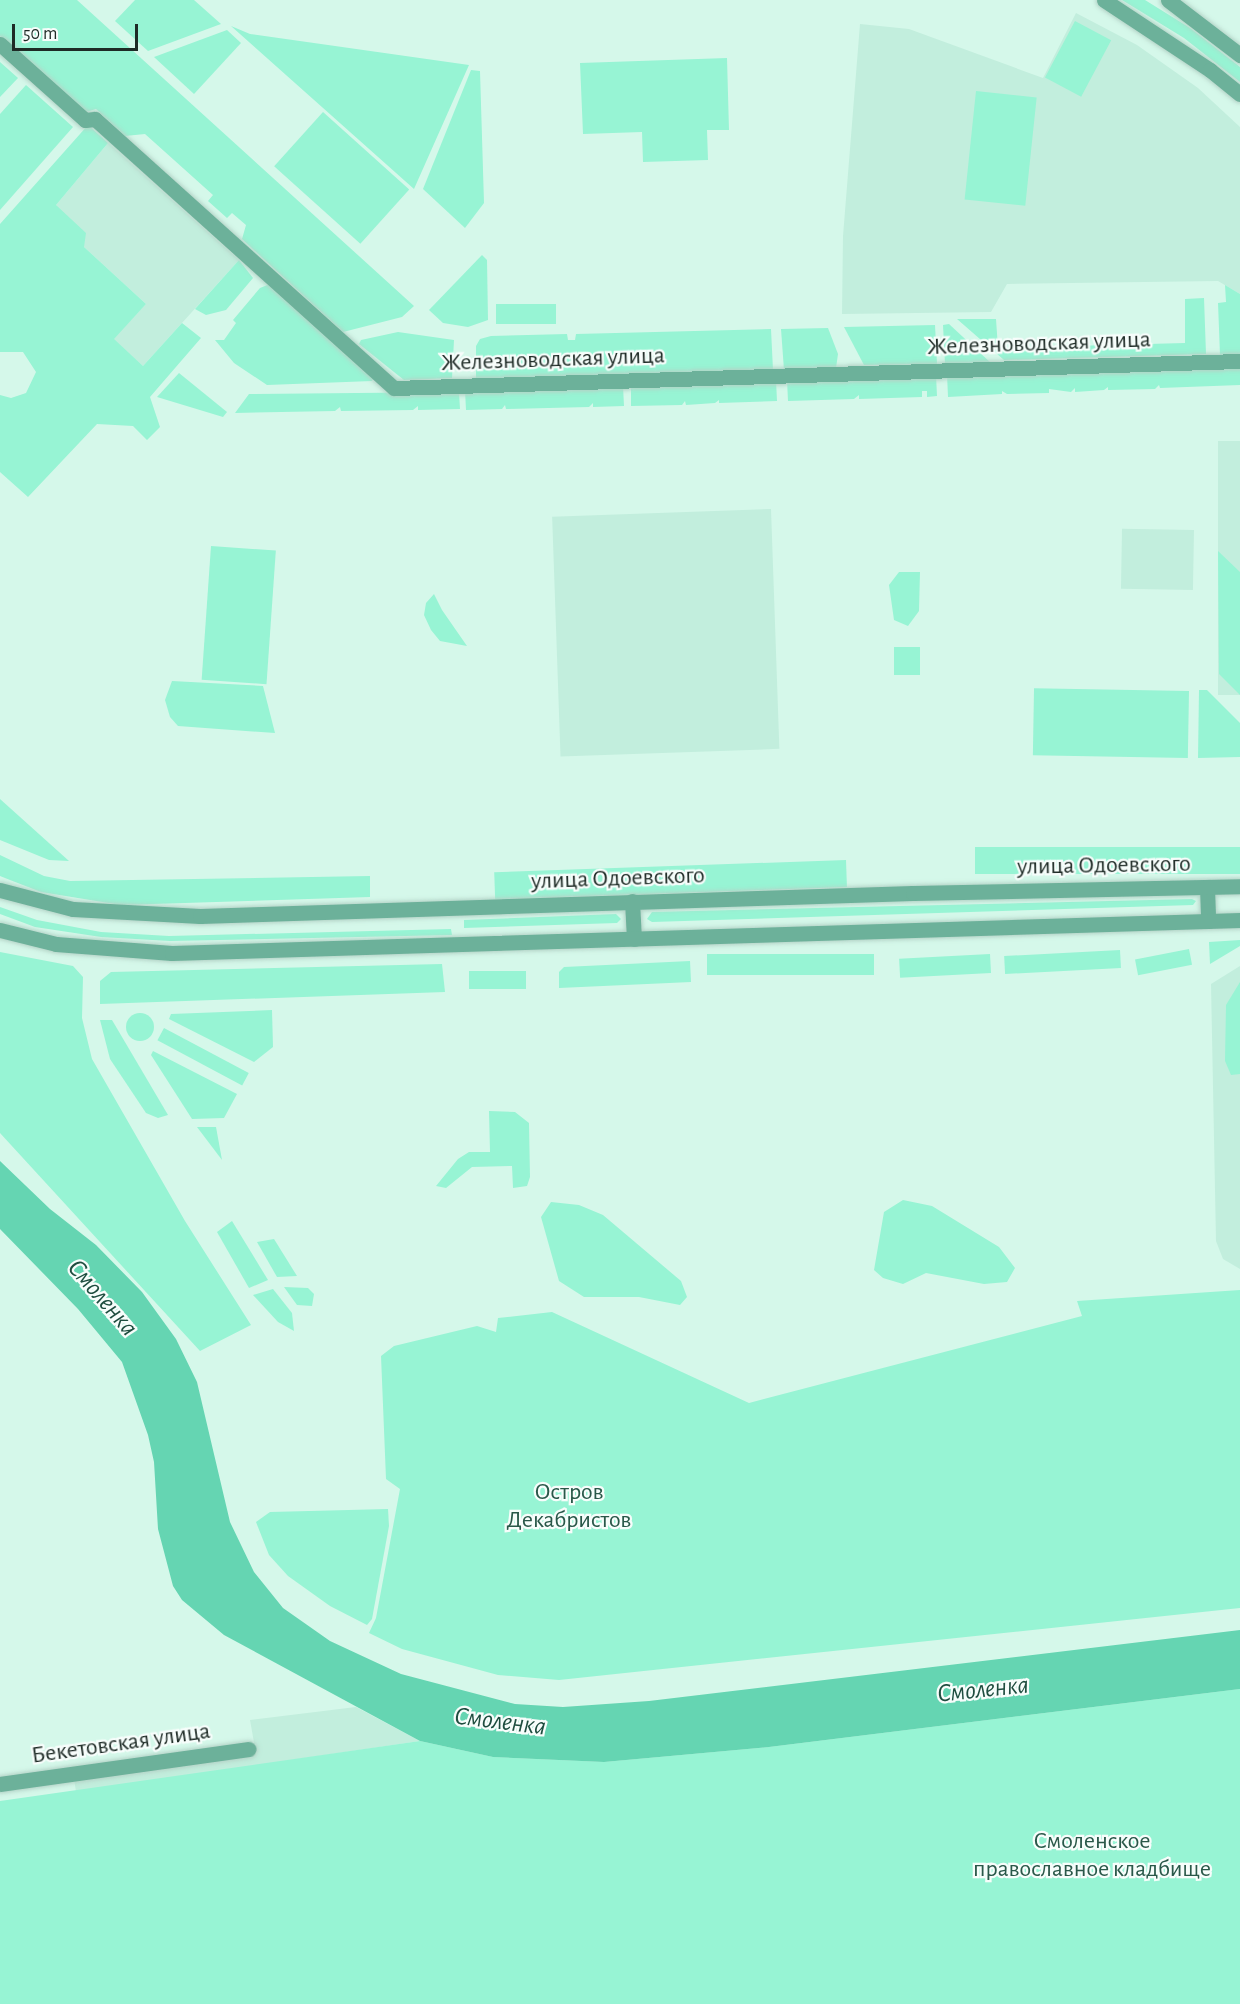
<!DOCTYPE html>
<meta charset="utf-8">
<style>
body{margin:0}
#map{position:relative;width:1240px;height:2004px;overflow:hidden;background:#d5f8ea;font-family:"Alegreya Sans",sans-serif}
div>[style]{position:absolute}
.built>*{inset:0;background:#c2eedd;transform-origin:0 0}
.green>*{inset:0;background:#97f4d4;transform-origin:0 0}
.round{border-radius:50%}
.water>*{inset:0;background:#65d5b2}
.roads{filter:drop-shadow(0 0 2px #b4d3c7) drop-shadow(0 0 2px #b4d3c7)}
.minor>*{height:15px;margin:-7.5px;padding:0 7.5px;transform-origin:7.5px;border-radius:7.5px;background:#6cb19a}
.tertiary>*{height:15px;margin:-7.5px;padding:0 7.5px;transform-origin:7.5px;border-radius:7.5px;background:#6cb19a}
span{translate:-50% -50%;white-space:nowrap;text-align:center;line-height:1.15;-webkit-text-stroke:4.5px #f7fdfb;paint-order:stroke}
.street-label{font-size:24px;color:#1e2b26}
.park-label{font-size:24px;color:#295849}
.water-label{font-size:26px;color:#1e4d3f;font-style:italic}
.scale{position:absolute;left:12px;top:24px;width:126px;height:27px;box-sizing:border-box;border:3px solid #1e2b26;border-top:0;padding-left:8px;font-size:18px;line-height:21px;white-space:nowrap;color:#1e2b26;-webkit-text-stroke:4px #f7fdfb;paint-order:stroke}
</style>
<div id="map">
<div class="built">
<i style="clip-path:polygon(1076px 13px,1137px 45px,1198px 88px,1240px 127px,1240px 294px,1218px 281px,1007px 284px,991px 312px,842px 314px,843px 236px,860px 24px,909px 29px,1043px 78px)"></i>
<i style="clip-path:polygon(108px 143px,239px 260px,143px 366px,113px 339px,146px 304px,84px 247px,56px 205px)"></i>
<i style="left:1240px;top:441px;width:254px;height:22px;rotate:90deg"></i>
<i style="left:771px;top:509px;width:240px;height:219px;rotate:88deg"></i>
<i style="left:1194px;top:530px;width:60px;height:72px;rotate:91deg"></i>
<i style="clip-path:polygon(1240px 966px,1240px 1269px,1223px 1259px,1216px 1241px,1211px 984px)"></i>
<i style="clip-path:polygon(356px 1707px,420px 1741px,76px 1792px,73px 1772px,255px 1748px,250px 1720px)"></i>
</div>
<div class="green">
<i style="clip-path:polygon(0 0,77px 0,414px 306px,402px 317px,343px 332px,242px 239px,246px 225px,232px 213px,227px 218px,208px 201px,213px 195px,145px 134px,125px 136px,96px 109px,86px 112px,0 36px)"></i>
<i style="clip-path:polygon(135px 0,194px 0,221px 24px,148px 51px,115px 21px)"></i>
<i style="clip-path:polygon(1122px 0,1145px 0,1190px 28px,1240px 67px,1240px 82px,1184px 38px)"></i>
<i style="left:1075px;top:21px;width:41px;height:64px;rotate:28deg"></i>
<i style="clip-path:polygon(231px 26px,250px 34px,469px 65px,414px 189px)"></i>
<i style="clip-path:polygon(227px 30px,241px 43px,194px 94px,154px 57px)"></i>
<i style="clip-path:polygon(727px 58px,729px 130px,707px 130px,708px 160px,643px 162px,642px 132px,583px 134px,580px 63px)"></i>
<i style="clip-path:polygon(0 62px,18px 78px,0 97px)"></i>
<i style="clip-path:polygon(471px 70px,480px 71px,484px 203px,465px 228px,423px 189px)"></i>
<i style="clip-path:polygon(26px 85px,73px 127px,0 210px,0 114px)"></i>
<i style="left:976px;top:91px;width:61px;height:109px;rotate:6deg"></i>
<i style="left:323px;top:112px;width:116px;height:73px;rotate:42deg"></i>
<i style="clip-path:polygon(88px 125px,108px 143px,56px 205px,86px 233px,84px 247px,146px 304px,114px 339px,143px 366px,182px 323px,201px 338px,150px 397px,160px 427px,147px 440px,133px 426px,97px 424px,28px 497px,0 472px,0 395px,11px 398px,26px 393px,36px 372px,23px 352px,0 352px,0 224px)"></i>
<i style="clip-path:polygon(482px 255px,487px 260px,488px 320px,468px 327px,443px 323px,429px 310px)"></i>
<i style="clip-path:polygon(239px 260px,253px 278px,226px 310px,206px 315px,195px 309px)"></i>
<i style="clip-path:polygon(270px 284px,374px 377px,372px 381px,267px 385px,234px 363px,215px 340px,224px 340px,236px 323px,233px 320px,260px 288px)"></i>
<i style="clip-path:polygon(1225px 285px,1240px 294px,1240px 355px,1220px 355px,1218px 303px,1226px 302px)"></i>
<i style="clip-path:polygon(1204px 298px,1206px 354px,1004px 360px,957px 319px,996px 319px,998px 348px,1185px 343px,1185px 299px)"></i>
<i style="left:556px;top:304px;width:20px;height:60px;rotate:90deg"></i>
<i style="clip-path:polygon(949px 324px,992px 364px,945px 364px,943px 325px)"></i>
<i style="clip-path:polygon(935px 325px,937px 364px,864px 365px,844px 327px)"></i>
<i style="clip-path:polygon(828px 328px,838px 354px,836px 368px,784px 370px,781px 329px)"></i>
<i style="clip-path:polygon(771px 329px,773px 370px,476px 379px,476px 346px,480px 339px,491px 336px,567px 334px,568px 340px,575px 340px,576px 334px)"></i>
<i style="clip-path:polygon(398px 332px,454px 340px,452px 378px,404px 380px,359px 344px,361px 340px)"></i>
<i style="clip-path:polygon(1240px 367px,1240px 385px,1160px 388px,1159px 385px,1155px 389px,1108px 390px,1108px 387px,1104px 390px,1075px 392px,1075px 388px,1071px 392px,1049px 389px,1049px 393px,1007px 394px,1002px 391px,1002px 394px,948px 397px,947px 374px)"></i>
<i style="clip-path:polygon(179px 373px,227px 412px,223px 417px,157px 397px)"></i>
<i style="clip-path:polygon(936px 375px,937px 396px,927px 397px,927px 391px,922px 391px,922px 397px,859px 399px,859px 395px,854px 399px,788px 401px,787px 380px)"></i>
<i style="clip-path:polygon(776px 380px,777px 401px,719px 403px,719px 400px,715px 403px,686px 405px,685px 401px,682px 405px,631px 406px,631px 385px)"></i>
<i style="clip-path:polygon(623px 386px,624px 406px,593px 407px,593px 403px,589px 407px,506px 409px,505px 405px,502px 409px,466px 410px,465px 390px)"></i>
<i style="clip-path:polygon(459px 392px,460px 409px,418px 410px,418px 406px,413px 410px,341px 411px,340px 407px,335px 411px,235px 413px,249px 394px)"></i>
<i style="left:211px;top:546px;width:65px;height:134px;rotate:4deg"></i>
<i style="clip-path:polygon(1218px 551px,1240px 572px,1240px 695px,1219px 674px)"></i>
<i style="clip-path:polygon(899px 572px,920px 572px,919px 611px,908px 626px,894px 620px,889px 585px)"></i>
<i style="clip-path:polygon(434px 594px,442px 610px,467px 646px,440px 641px,431px 630px,424px 615px,426px 603px)"></i>
<i style="left:920px;top:647px;width:28px;height:26px;rotate:90deg"></i>
<i style="clip-path:polygon(172px 681px,263px 686px,275px 733px,178px 726px,170px 717px,165px 700px)"></i>
<i style="clip-path:polygon(1199px 690px,1207px 690px,1240px 723px,1240px 757px,1198px 758px)"></i>
<i style="left:1189px;top:691px;width:67px;height:155px;rotate:91deg"></i>
<i style="clip-path:polygon(0 799px,69px 861px,49px 860px,0 840px)"></i>
<i style="left:1240px;top:847px;width:27px;height:265px;rotate:90deg"></i>
<i style="clip-path:polygon(0 855px,44px 876px,70px 881px,370px 876px,370px 897px,121px 905px,41px 892px,10px 880px,0 876px)"></i>
<i style="left:846px;top:860px;width:27px;height:352px;rotate:88deg"></i>
<i style="clip-path:polygon(1192px 899px,1196px 901px,1193px 905px,652px 922px,647px 919px,652px 912px)"></i>
<i style="clip-path:polygon(0 907px,37px 920px,101px 932px,169px 936px,451px 929px,452px 935px,170px 941px,101px 937px,35px 927px,0 914px)"></i>
<i style="clip-path:polygon(616px 914px,621px 919px,617px 923px,464px 928px,464px 920px)"></i>
<i style="clip-path:polygon(1240px 940px,1240px 946px,1210px 964px,1209px 942px)"></i>
<i style="left:1189px;top:949px;width:16px;height:55px;rotate:79deg"></i>
<i style="left:1120px;top:950px;width:18px;height:116px;rotate:87deg"></i>
<i style="clip-path:polygon(0 952px,73px 966px,83px 977px,82px 1018px,92px 1059px,185px 1221px,251px 1325px,200px 1351px,0 1133px)"></i>
<i style="left:874px;top:954px;width:21px;height:167px;rotate:90deg"></i>
<i style="left:990px;top:954px;width:19px;height:91px;rotate:87deg"></i>
<i style="clip-path:polygon(690px 961px,691px 982px,559px 988px,559px 972px,564px 967px)"></i>
<i style="clip-path:polygon(442px 964px,445px 992px,100px 1004px,100px 981px,111px 972px)"></i>
<i style="left:469px;top:971px;width:57px;height:18px"></i>
<i style="clip-path:polygon(1240px 982px,1240px 1074px,1231px 1075px,1225px 1061px,1226px 1005px)"></i>
<i style="clip-path:polygon(272px 1010px,273px 1047px,254px 1062px,169px 1019px,171px 1014px)"></i>
<i class="round" style="left:126px;top:1013px;width:28px;height:28px"></i>
<i style="clip-path:polygon(100px 1020px,112px 1020px,168px 1115px,158px 1118px,146px 1113px,110px 1059px)"></i>
<i style="left:164px;top:1028px;width:96px;height:14px;rotate:28deg"></i>
<i style="clip-path:polygon(153px 1051px,237px 1094px,224px 1118px,192px 1119px,151px 1055px)"></i>
<i style="clip-path:polygon(489px 1111px,515px 1112px,529px 1123px,530px 1177px,527px 1186px,513px 1188px,512px 1166px,472px 1167px,446px 1188px,436px 1186px,458px 1159px,469px 1152px,490px 1152px)"></i>
<i style="clip-path:polygon(197px 1127px,216px 1127px,222px 1160px)"></i>
<i style="clip-path:polygon(903px 1200px,932px 1206px,999px 1247px,1015px 1268px,1007px 1282px,984px 1284px,926px 1273px,903px 1284px,883px 1278px,874px 1270px,884px 1212px)"></i>
<i style="clip-path:polygon(551px 1202px,579px 1205px,603px 1215px,681px 1281px,687px 1297px,680px 1305px,639px 1297px,584px 1297px,559px 1281px,541px 1217px)"></i>
<i style="clip-path:polygon(232px 1221px,268px 1280px,249px 1288px,217px 1232px)"></i>
<i style="clip-path:polygon(274px 1239px,297px 1276px,277px 1277px,257px 1242px)"></i>
<i style="clip-path:polygon(284px 1287px,308px 1288px,314px 1294px,312px 1306px,297px 1305px)"></i>
<i style="clip-path:polygon(273px 1289px,292px 1313px,294px 1331px,278px 1322px,253px 1295px)"></i>
<i style="clip-path:polygon(1240px 1290px,1240px 1608px,559px 1680px,498px 1675px,402px 1649px,369px 1633px,376px 1618px,400px 1489px,386px 1479px,381px 1356px,394px 1346px,477px 1326px,496px 1332px,498px 1318px,552px 1312px,749px 1403px,1082px 1316px,1077px 1301px)"></i>
<i style="clip-path:polygon(388px 1509px,389px 1526px,372px 1619px,367px 1625px,330px 1606px,288px 1576px,269px 1555px,256px 1522px,270px 1512px)"></i>
<i style="clip-path:polygon(1240px 1689px,1240px 2004px,0 2004px,0 1801px,420px 1741px,493px 1757px,604px 1762px,769px 1747px)"></i>
</div>
<div class="water">
<i style="clip-path:polygon(0 1161px,50px 1209px,96px 1245px,142px 1292px,176px 1339px,197px 1382px,230px 1522px,254px 1572px,283px 1608px,330px 1641px,401px 1674px,515px 1704px,563px 1707px,649px 1701px,1240px 1630px,1240px 1689px,769px 1747px,604px 1762px,493px 1757px,420px 1741px,224px 1635px,182px 1600px,173px 1586px,158px 1529px,154px 1462px,148px 1435px,122px 1362px,78px 1309px,0 1229px)"></i>
</div>
<div class="roads">
<div class="minor">
<i style="left:1104px;top:0;width:127px;rotate:33.4deg"></i>
<i style="left:1210px;top:70px;width:38px;rotate:39deg"></i>
<i style="left:1168px;top:0;width:91px;rotate:37.4deg"></i>
<i style="left:0;top:44px;width:114px;rotate:41.8deg"></i>
<i style="left:85px;top:120px;width:10px;rotate:-6deg"></i>
<i style="left:95px;top:119px;width:402px;rotate:42deg"></i>
<i style="left:394px;top:388px;width:846px;rotate:-1.83deg"></i>
<i style="left:0;top:1784px;width:251px;rotate:-8deg"></i>
</div>
<div class="tertiary">
<i style="left:1207px;top:887px;width:34px;rotate:88deg"></i>
<i style="left:0;top:890px;width:75px;rotate:14.6deg"></i>
<i style="left:73px;top:909px;width:127px;rotate:3.2deg"></i>
<i style="left:200px;top:916px;width:713px;rotate:-1.85deg"></i>
<i style="left:913px;top:893px;width:327px;rotate:-1.2deg"></i>
<i style="left:632px;top:901px;width:38px;rotate:87deg"></i>
<i style="left:0;top:930px;width:58px;rotate:14deg"></i>
<i style="left:56px;top:944px;width:116px;rotate:4.4deg"></i>
<i style="left:172px;top:953px;width:1069px;rotate:-1.77deg"></i>
</div>
</div>
<div class="street-label">
<span style="left:1039px;top:344px;rotate:-2deg">Железноводская улица</span>
<span style="left:553px;top:360px;rotate:-2deg">Железноводская улица</span>
<span style="left:1104px;top:866px;rotate:-1deg">улица Одоевского</span>
<span style="left:618px;top:879px;rotate:-2deg">улица Одоевского</span>
<span style="left:121px;top:1744px;rotate:-8deg">Бекетовская улица</span>
</div>
<div class="park-label">
<span style="left:569px;top:1507px">Остров<br>Декабристов</span>
<span style="left:1092px;top:1856px">Смоленское<br>православное кладбище</span>
</div>
<div class="water-label">
<span style="left:102px;top:1298px;rotate:49deg">Смоленка</span>
<span style="left:983px;top:1690px;rotate:-6deg">Смоленка</span>
<span style="left:500px;top:1722px;rotate:7deg">Смоленка</span>
</div>
<div class="scale">50 m</div>
</div>
